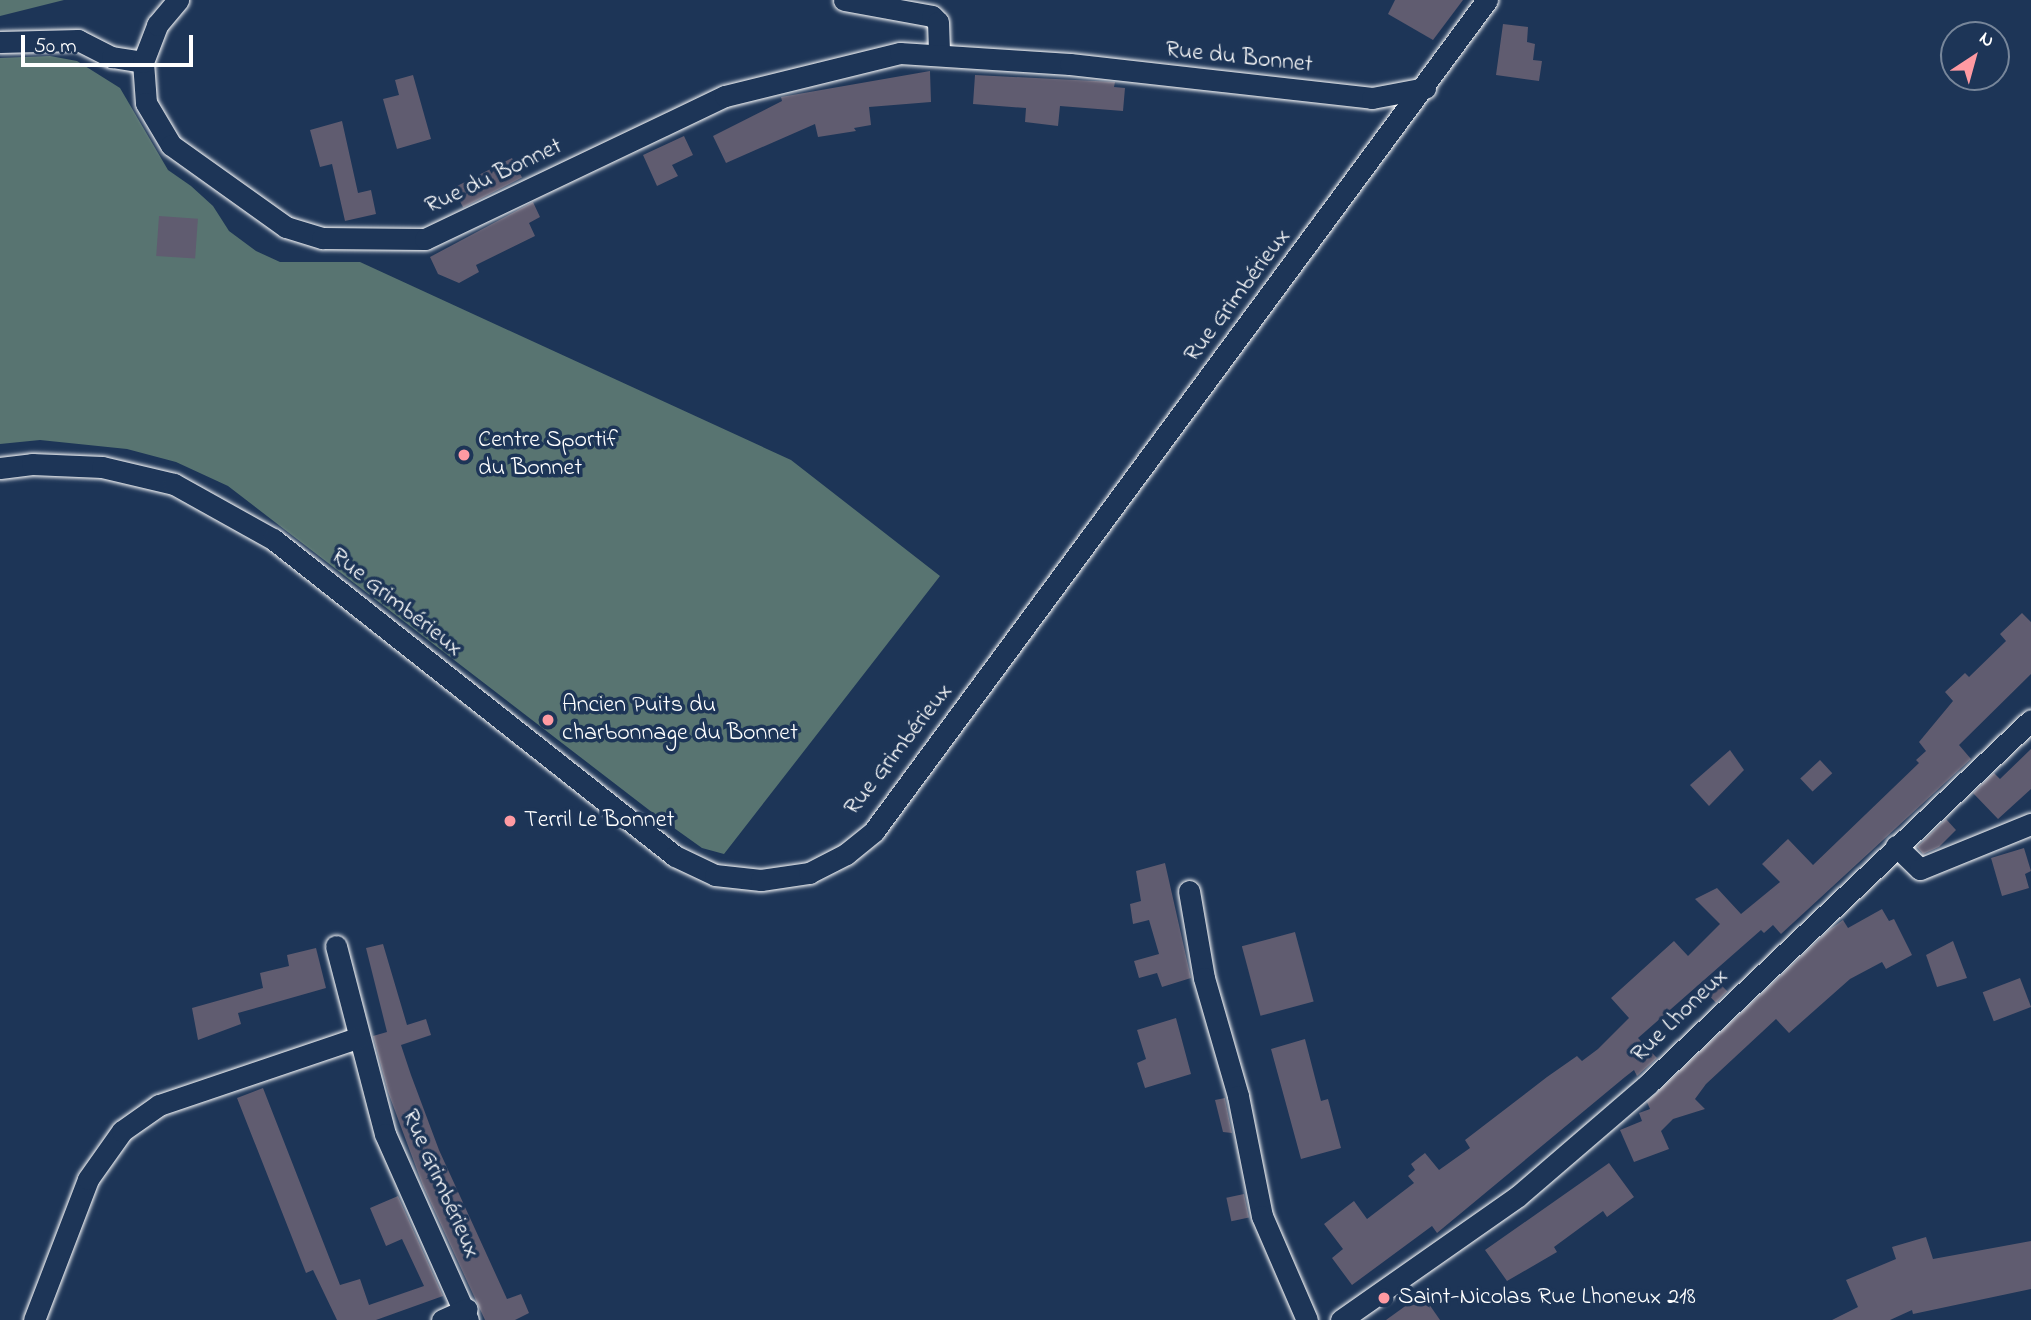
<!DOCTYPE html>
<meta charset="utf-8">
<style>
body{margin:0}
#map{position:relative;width:2031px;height:1320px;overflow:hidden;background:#1d3557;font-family:"Indie Flower",sans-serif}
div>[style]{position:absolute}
.green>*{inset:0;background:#587471}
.building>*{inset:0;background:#605c70;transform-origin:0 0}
.roads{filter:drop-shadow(0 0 2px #fff) drop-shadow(0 0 2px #fff)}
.street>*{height:21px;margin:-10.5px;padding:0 10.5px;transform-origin:10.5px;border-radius:10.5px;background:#1d3557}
.dots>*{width:19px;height:19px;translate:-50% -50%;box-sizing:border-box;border:4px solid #1d3557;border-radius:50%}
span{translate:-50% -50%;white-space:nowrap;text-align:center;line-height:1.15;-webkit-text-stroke:7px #1d3557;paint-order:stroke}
.street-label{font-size:24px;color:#fff}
.poi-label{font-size:24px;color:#fff}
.left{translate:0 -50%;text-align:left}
.north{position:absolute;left:1940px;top:21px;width:70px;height:70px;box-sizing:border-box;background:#1d3557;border:2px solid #77869a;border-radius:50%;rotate:36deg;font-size:19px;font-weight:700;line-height:28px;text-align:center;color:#fff}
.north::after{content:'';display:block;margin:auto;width:24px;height:32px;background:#ff9aa2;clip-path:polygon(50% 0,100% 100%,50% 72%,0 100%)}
.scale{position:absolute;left:21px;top:35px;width:172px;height:32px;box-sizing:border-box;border:4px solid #fff;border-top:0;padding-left:9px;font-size:21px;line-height:24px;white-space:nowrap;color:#fff;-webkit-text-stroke:5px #1d3557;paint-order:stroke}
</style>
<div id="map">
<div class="green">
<i style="clip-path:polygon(0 0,64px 0,0 16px)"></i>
<i style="clip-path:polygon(50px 56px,77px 61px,120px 88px,168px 170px,191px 186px,213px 206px,229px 231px,256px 251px,280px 262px,360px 262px,791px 460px,940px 576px,724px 854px,702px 848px,653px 813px,228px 486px,176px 462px,127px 449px,40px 440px,0 444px,0 58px)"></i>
</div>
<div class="building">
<i style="clip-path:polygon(1395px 0,1463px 0,1433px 40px,1388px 14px)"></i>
<i style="clip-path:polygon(1503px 24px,1528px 27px,1527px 42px,1535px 44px,1533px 60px,1542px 61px,1539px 81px,1496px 75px)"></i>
<i style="clip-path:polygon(930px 71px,931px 102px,869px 107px,871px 125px,854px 128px,856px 131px,818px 137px,815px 124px,726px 163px,713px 136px,782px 101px,781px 97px)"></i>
<i style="clip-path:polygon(413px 75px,431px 139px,397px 149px,383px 99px,399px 95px,395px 80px)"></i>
<i style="clip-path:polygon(975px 75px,1115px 82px,1114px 87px,1125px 88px,1123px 111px,1060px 106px,1058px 126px,1025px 122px,1026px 108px,973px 104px)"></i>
<i style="clip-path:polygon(342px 121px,358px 193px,371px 190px,376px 214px,345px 221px,332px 164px,320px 167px,310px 130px)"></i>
<i style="clip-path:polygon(684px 136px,693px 155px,672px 165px,678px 176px,657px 186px,643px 155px)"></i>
<i style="left:512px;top:158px;width:22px;height:66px;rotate:63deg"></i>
<i style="clip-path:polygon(533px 202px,540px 217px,529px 223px,535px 236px,476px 265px,479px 272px,459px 283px,438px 274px,430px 257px)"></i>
<i style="left:159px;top:216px;width:39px;height:40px;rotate:4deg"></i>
<i style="clip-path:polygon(2022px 613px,2031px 622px,2031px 674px,1959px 745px,1971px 759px,1781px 934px,1773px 925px,1764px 933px,1761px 930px,1638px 1038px,1657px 1058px,1637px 1076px,1634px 1070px,1625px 1077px,1437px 1233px,1432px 1226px,1352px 1285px,1332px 1258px,1343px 1249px,1324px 1224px,1354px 1201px,1367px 1219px,1414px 1183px,1408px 1176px,1415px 1170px,1411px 1164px,1425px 1153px,1439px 1170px,1470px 1148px,1465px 1140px,1547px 1077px,1577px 1056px,1582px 1061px,1598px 1049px,1629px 1018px,1611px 998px,1674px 941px,1688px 956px,1720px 924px,1695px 899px,1717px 888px,1741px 914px,1780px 882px,1762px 864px,1788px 839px,1813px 865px,1919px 763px,1916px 760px,1926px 751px,1919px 742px,1953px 701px,1945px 692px,1965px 673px,1969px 677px,2006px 641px,2000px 634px)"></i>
<i style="clip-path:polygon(2031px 749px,2031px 789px,1998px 819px,1973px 793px,1994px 773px,2000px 779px)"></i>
<i style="clip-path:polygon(1730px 750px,1744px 770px,1709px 806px,1690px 785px)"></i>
<i style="left:1820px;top:760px;width:18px;height:27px;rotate:47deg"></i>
<i style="clip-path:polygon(1946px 819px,1956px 830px,1939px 847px,1923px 854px,1917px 847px)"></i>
<i style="clip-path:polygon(2024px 848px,2031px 871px,2025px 874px,2029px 888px,2002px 896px,1991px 858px)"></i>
<i style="clip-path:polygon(1165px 863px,1191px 978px,1162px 987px,1157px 973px,1139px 978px,1134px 961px,1159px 954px,1149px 920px,1133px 924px,1130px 904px,1141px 901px,1136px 871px)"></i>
<i style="clip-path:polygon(1882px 909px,1889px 921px,1894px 919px,1912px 955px,1886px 969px,1882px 962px,1850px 979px,1789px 1033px,1776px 1019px,1706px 1084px,1695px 1099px,1705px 1109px,1673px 1119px,1661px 1131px,1669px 1149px,1634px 1162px,1620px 1130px,1642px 1121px,1639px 1113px,1650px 1109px,1647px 1102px,1829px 930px,1843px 920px,1848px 928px)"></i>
<i style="left:1295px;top:932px;width:72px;height:55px;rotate:75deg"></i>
<i style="clip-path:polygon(1953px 941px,1967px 978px,1937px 987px,1926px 955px)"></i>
<i style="clip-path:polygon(383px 944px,407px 1025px,426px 1019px,431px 1035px,401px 1045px,411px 1075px,439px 1150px,507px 1299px,521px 1294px,529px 1313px,515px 1320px,485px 1320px,423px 1186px,388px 1092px,373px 1036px,387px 1032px,366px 948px)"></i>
<i style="clip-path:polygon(316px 948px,326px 988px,238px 1013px,241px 1024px,198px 1040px,192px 1008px,263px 988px,260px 973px,289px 966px,287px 955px)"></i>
<i style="left:2020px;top:978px;width:31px;height:40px;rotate:69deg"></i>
<i style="left:1716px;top:980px;width:16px;height:16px;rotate:45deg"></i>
<i style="clip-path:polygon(1176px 1018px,1191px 1074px,1145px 1088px,1137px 1063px,1146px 1059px,1137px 1030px)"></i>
<i style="clip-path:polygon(1305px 1039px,1321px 1101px,1328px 1099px,1341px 1148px,1301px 1159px,1271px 1049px)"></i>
<i style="clip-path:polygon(263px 1088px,340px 1285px,360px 1279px,369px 1305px,424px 1286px,402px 1239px,386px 1246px,370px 1208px,398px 1196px,443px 1296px,376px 1320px,337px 1320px,313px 1270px,306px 1273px,237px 1098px)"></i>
<i style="clip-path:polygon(1225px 1098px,1225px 1099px,1232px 1133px,1223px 1132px,1215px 1100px)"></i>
<i style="clip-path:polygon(1609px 1163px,1634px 1197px,1607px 1217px,1603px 1211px,1554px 1247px,1557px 1252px,1507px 1281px,1485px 1250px)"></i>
<i style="left:1244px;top:1194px;width:24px;height:18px;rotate:78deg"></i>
<i style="clip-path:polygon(1926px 1237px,1933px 1259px,2031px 1241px,2031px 1289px,1913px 1314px,1912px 1310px,1890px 1320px,1832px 1320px,1858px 1307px,1846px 1280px,1896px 1259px,1892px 1247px)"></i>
<i style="clip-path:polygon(1422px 1294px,1440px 1320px,1386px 1320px)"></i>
</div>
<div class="roads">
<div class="street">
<i style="left:844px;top:0;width:89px;rotate:10.3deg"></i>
<i style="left:932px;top:16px;width:8px;rotate:45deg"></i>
<i style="left:938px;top:22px;width:33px;rotate:88deg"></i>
<i style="left:0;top:42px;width:78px;rotate:-1.5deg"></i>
<i style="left:78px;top:40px;width:38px;rotate:27deg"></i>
<i style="left:112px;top:57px;width:31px;rotate:9deg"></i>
<i style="left:143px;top:62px;width:41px;rotate:85.8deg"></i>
<i style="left:146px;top:103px;width:49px;rotate:59.2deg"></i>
<i style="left:171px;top:145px;width:141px;rotate:35.5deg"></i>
<i style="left:286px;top:227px;width:38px;rotate:17deg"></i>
<i style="left:322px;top:238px;width:103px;rotate:0.6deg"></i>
<i style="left:425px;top:239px;width:332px;rotate:-25.5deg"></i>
<i style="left:725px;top:96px;width:180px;rotate:-13.8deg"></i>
<i style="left:900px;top:53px;width:170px;rotate:3.7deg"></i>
<i style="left:1070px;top:64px;width:304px;rotate:6.4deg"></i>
<i style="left:1372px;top:98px;width:54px;rotate:-10.7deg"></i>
<i style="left:143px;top:62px;width:40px;rotate:-69deg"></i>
<i style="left:157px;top:25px;width:33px;rotate:-50deg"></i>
<i style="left:0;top:468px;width:32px;rotate:-7deg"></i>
<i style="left:32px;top:464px;width:70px;rotate:2.5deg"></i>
<i style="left:102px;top:467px;width:74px;rotate:13.3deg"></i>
<i style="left:174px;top:484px;width:113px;rotate:29.1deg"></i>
<i style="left:273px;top:539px;width:512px;rotate:38.26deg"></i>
<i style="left:675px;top:856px;width:44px;rotate:25.4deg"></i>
<i style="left:715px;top:875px;width:46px;rotate:6.2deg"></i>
<i style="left:761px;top:880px;width:49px;rotate:-8.3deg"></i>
<i style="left:809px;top:873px;width:42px;rotate:-27.2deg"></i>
<i style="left:846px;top:854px;width:36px;rotate:-39deg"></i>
<i style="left:874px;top:831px;width:1033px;rotate:-53.59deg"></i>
<i style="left:1896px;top:846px;width:33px;rotate:44deg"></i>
<i style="left:1920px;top:869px;width:120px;rotate:-22.1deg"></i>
<i style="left:1189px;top:891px;width:88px;rotate:80.2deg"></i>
<i style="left:1204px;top:978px;width:123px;rotate:73.9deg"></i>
<i style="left:1238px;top:1096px;width:122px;rotate:78.7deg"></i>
<i style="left:1262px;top:1216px;width:113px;rotate:66.6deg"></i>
<i style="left:336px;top:946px;width:194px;rotate:75.4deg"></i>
<i style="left:385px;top:1134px;width:204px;rotate:66deg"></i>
<i style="left:34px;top:1320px;width:151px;rotate:-69deg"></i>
<i style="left:88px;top:1179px;width:59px;rotate:-54.7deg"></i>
<i style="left:122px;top:1131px;width:45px;rotate:-35.1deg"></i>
<i style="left:159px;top:1105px;width:209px;rotate:-18.7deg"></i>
<i style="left:442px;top:1320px;width:27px;rotate:-24deg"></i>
<i style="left:1341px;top:1320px;width:216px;rotate:-35deg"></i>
<i style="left:1518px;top:1196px;width:172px;rotate:-40.7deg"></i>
<i style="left:1648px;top:1084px;width:528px;rotate:-43.54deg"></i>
</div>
</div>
<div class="dots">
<i style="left:464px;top:455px;background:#ff9aa2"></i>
<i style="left:548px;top:720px;background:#ff9aa2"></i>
<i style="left:510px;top:821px;background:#ff9aa2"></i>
<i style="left:1384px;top:1298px;background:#ff9aa2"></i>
</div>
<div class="street-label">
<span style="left:1239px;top:58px;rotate:6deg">Rue du Bonnet</span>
<span style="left:494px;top:177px;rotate:-25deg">Rue du Bonnet</span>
<span style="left:1238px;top:296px;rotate:-53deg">Rue Grimbérieux</span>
<span style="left:396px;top:603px;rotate:38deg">Rue Grimbérieux</span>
<span style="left:899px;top:750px;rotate:-52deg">Rue Grimbérieux</span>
<span style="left:1680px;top:1016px;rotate:-44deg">Rue Lhoneux</span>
<span style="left:440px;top:1184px;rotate:66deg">Rue Grimbérieux</span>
</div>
<div class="poi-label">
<span class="left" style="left:478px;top:455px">Centre Sportif<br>du Bonnet</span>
<span class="left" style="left:562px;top:720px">Ancien Puits du<br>charbonnage du Bonnet</span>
<span class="left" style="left:524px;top:821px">Terril Le Bonnet</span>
<span class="left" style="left:1398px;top:1298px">Saint-Nicolas Rue Lhoneux 218</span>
</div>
<div class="north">N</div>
<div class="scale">50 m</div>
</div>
